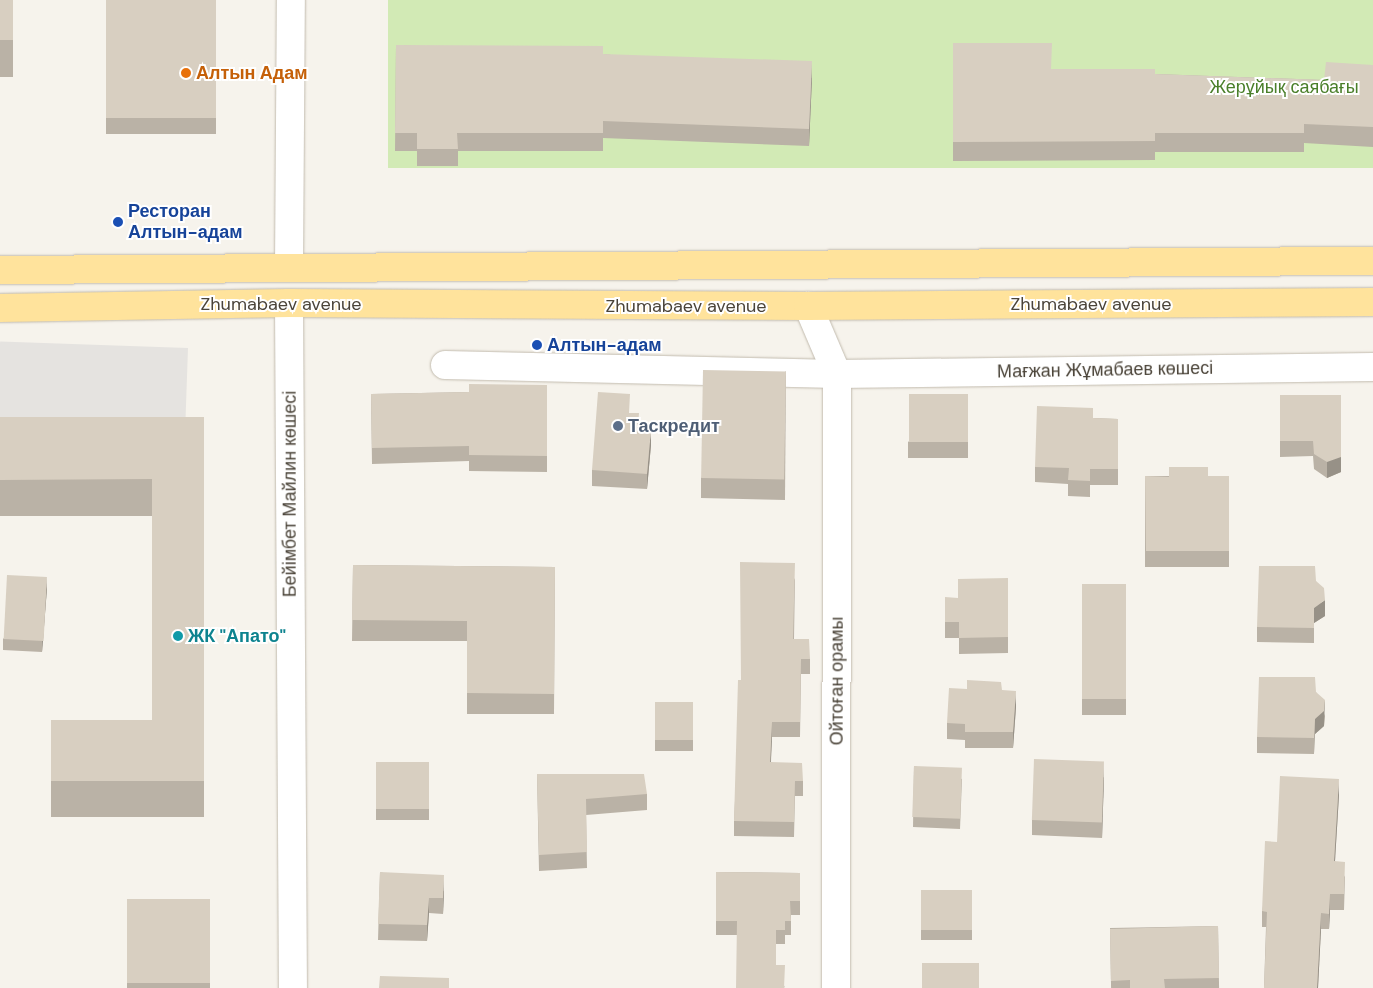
<!DOCTYPE html>
<meta charset="utf-8">
<style>
body{margin:0}
#map{position:relative;width:1373px;height:988px;overflow:hidden;background:#f6f3ec;font-family:"DM Sans",sans-serif}
div>[style]{position:absolute}
.green>*{inset:0;background:#d2eab5;transform-origin:0 0}
.parking>*{inset:0;background:#e5e3e0;transform-origin:0 0}
.roads{filter:drop-shadow(0 0 1px #c2bbae) drop-shadow(0 0 1px #c2bbae)}
.minor>*{height:28px;margin:-14px;padding:0 14px;transform-origin:14px;border-radius:14px;background:#fff}
.major>*{height:28px;margin:-14px;padding:0 14px;transform-origin:14px;border-radius:14px;background:#ffe39c}
.wall>*{inset:0;background:#bab2a6;transform-origin:0 0}
.shaded-wall>*{inset:0;background:#979187}
.building>*{inset:0;background:#d8cfc1;transform-origin:0 0}
.dots>*{width:14px;height:14px;translate:-50% -50%;box-sizing:border-box;border:2px solid #fff;border-radius:50%}
span{translate:-50% -50%;white-space:nowrap;text-align:center;line-height:1.15;-webkit-text-stroke:4px #fff;paint-order:stroke}
.food-label{font-size:18px;color:#c56008;font-weight:700}
.left{translate:0 -50%;text-align:left}
.park-label{font-size:18px;color:#4a7f2a}
.transit-label{font-size:18px;color:#164399;font-weight:700}
.street-label{font-size:18px;color:#4b4439}
.service-label{font-size:18px;color:#4e5e75;font-weight:700}
.culture-label{font-size:18px;color:#0d838f;font-weight:700}
</style>
<div id="map">
<div class="green">
<i style="left:388px;top:0;width:985px;height:168px"></i>
</div>
<div class="parking">
<i style="left:188px;top:348px;width:92px;height:188px;rotate:92deg"></i>
</div>
<div class="roads">
<div class="minor">
<i style="left:289px;top:266px;width:266px;rotate:-89.6deg"></i>
<i style="left:289px;top:303px;width:685px;rotate:89.67deg"></i>
<i style="left:808px;top:306px;width:74px;rotate:66.9deg"></i>
<i style="left:837px;top:374px;width:614px;rotate:90.09deg"></i>
<i style="left:445px;top:365px;width:392px;rotate:1.3deg"></i>
<i style="left:837px;top:374px;width:536px;rotate:-0.75deg"></i>
</div>
<div class="major">
<i style="left:0;top:270px;width:1373px;rotate:-0.38deg"></i>
<i style="left:0;top:308px;width:289px;rotate:-1deg"></i>
<i style="left:289px;top:303px;width:519px;rotate:0.33deg"></i>
<i style="left:808px;top:306px;width:565px;rotate:-0.41deg"></i>
</div>
</div>
<div class="wall">
<i style="left:0;top:0;width:13px;height:77px"></i>
<i style="left:106px;top:0;width:110px;height:134px"></i>
<i style="clip-path:polygon(953px 43px,1051px 69px,1155px 74px,1324px 80px,1373px 65px,1373px 147px,1304px 143px,1304px 152px,1155px 152px,1155px 160px,953px 161px)"></i>
<i style="clip-path:polygon(396px 45px,603px 54px,812px 78px,809px 146px,603px 138px,603px 151px,458px 151px,458px 166px,417px 166px,417px 151px,395px 151px)"></i>
<i style="clip-path:polygon(786px 371px,785px 500px,701px 498px,701px 478px)"></i>
<i style="clip-path:polygon(547px 385px,547px 472px,469px 471px,469px 461px,372px 464px,371px 394px,469px 392px)"></i>
<i style="clip-path:polygon(968px 394px,968px 458px,908px 458px,908px 442px)"></i>
<i style="clip-path:polygon(1280px 395px,1341px 472px,1327px 478px,1314px 469px,1313px 456px,1280px 457px)"></i>
<i style="clip-path:polygon(630px 413px,651px 445px,647px 489px,592px 486px,592px 470px)"></i>
<i style="clip-path:polygon(0 417px,204px 417px,204px 817px,51px 817px,51px 720px,152px 720px,152px 516px,0 516px)"></i>
<i style="clip-path:polygon(1093px 418px,1118px 419px,1118px 485px,1090px 485px,1090px 497px,1068px 496px,1068px 484px,1035px 482px,1035px 467px)"></i>
<i style="left:1145px;top:476px;width:84px;height:91px"></i>
<i style="clip-path:polygon(353px 565px,555px 567px,554px 714px,467px 714px,467px 641px,352px 641px)"></i>
<i style="clip-path:polygon(795px 578px,794px 639px,810px 659px,810px 674px,801px 674px,800px 737px,772px 737px,771px 762px,803px 781px,803px 796px,795px 796px,794px 837px,734px 836px,734px 821px,741px 680px)"></i>
<i style="clip-path:polygon(1008px 578px,1008px 653px,959px 654px,959px 638px,945px 638px,945px 613px,958px 598px)"></i>
<i style="clip-path:polygon(1316px 581px,1325px 616px,1314px 623px,1314px 643px,1257px 642px,1257px 627px)"></i>
<i style="left:1126px;top:584px;width:131px;height:44px;rotate:90deg"></i>
<i style="clip-path:polygon(47px 588px,42px 652px,3px 650px,3px 639px)"></i>
<i style="clip-path:polygon(1002px 690px,1016px 707px,1013px 748px,965px 748px,965px 740px,947px 739px,947px 723px)"></i>
<i style="clip-path:polygon(1316px 692px,1325px 716px,1324px 726px,1315px 734px,1314px 754px,1257px 753px,1257px 737px)"></i>
<i style="left:693px;top:702px;width:49px;height:38px;rotate:90deg"></i>
<i style="left:376px;top:762px;width:53px;height:58px"></i>
<i style="clip-path:polygon(914px 766px,962px 779px,960px 829px,913px 827px)"></i>
<i style="clip-path:polygon(537px 774px,647px 794px,647px 810px,586px 815px,587px 868px,539px 871px)"></i>
<i style="clip-path:polygon(1104px 777px,1102px 838px,1032px 835px,1032px 820px)"></i>
<i style="clip-path:polygon(1339px 795px,1335px 861px,1345px 877px,1344px 910px,1330px 910px,1329px 929px,1321px 929px,1318px 988px,1264px 988px,1266px 927px,1262px 927px,1262px 911px,1277px 842px)"></i>
<i style="clip-path:polygon(380px 872px,444px 891px,443px 914px,429px 913px,427px 941px,378px 940px)"></i>
<i style="clip-path:polygon(716px 872px,800px 873px,800px 915px,791px 915px,791px 935px,785px 935px,785px 944px,776px 944px,776px 965px,785px 988px,737px 935px,716px 935px)"></i>
<i style="left:972px;top:890px;width:50px;height:51px;rotate:90deg"></i>
<i style="left:127px;top:899px;width:83px;height:89px"></i>
<i style="left:1218px;top:926px;width:62px;height:108px;rotate:89deg"></i>
</div>
<div class="shaded-wall">
<i style="clip-path:polygon(812px 61px,812px 78px,809px 146px,809px 129px)"></i>
<i style="clip-path:polygon(1341px 411px,1341px 472px,1327px 478px,1327px 462px)"></i>
<i style="clip-path:polygon(651px 429px,651px 445px,647px 489px,647px 474px)"></i>
<i style="clip-path:polygon(47px 577px,47px 588px,42px 652px,42px 641px)"></i>
<i style="clip-path:polygon(1325px 600px,1325px 616px,1314px 623px,1314px 643px,1314px 608px)"></i>
<i style="clip-path:polygon(1016px 691px,1016px 707px,1013px 748px,1013px 732px)"></i>
<i style="clip-path:polygon(1325px 700px,1324px 726px,1315px 734px,1314px 754px,1315px 719px)"></i>
<i style="clip-path:polygon(772px 722px,772px 737px,770px 777px,770px 762px)"></i>
<i style="clip-path:polygon(1104px 761px,1104px 777px,1102px 838px,1102px 822px)"></i>
<i style="clip-path:polygon(1339px 779px,1339px 795px,1334px 877px,1334px 861px)"></i>
<i style="clip-path:polygon(444px 875px,444px 891px,443px 914px,443px 898px)"></i>
<i style="clip-path:polygon(1330px 894px,1330px 910px,1329px 929px,1329px 914px)"></i>
<i style="clip-path:polygon(429px 898px,429px 913px,427px 941px,427px 925px)"></i>
<i style="clip-path:polygon(1321px 913px,1321px 929px,1318px 988px,1317px 988px)"></i>
</div>
<div class="building">
<i style="left:0;top:0;width:13px;height:40px"></i>
<i style="left:106px;top:0;width:110px;height:118px"></i>
<i style="clip-path:polygon(953px 43px,1052px 43px,1051px 69px,1155px 69px,1155px 74px,1324px 80px,1326px 62px,1373px 65px,1373px 127px,1304px 124px,1304px 133px,1155px 133px,1155px 141px,953px 142px)"></i>
<i style="clip-path:polygon(396px 45px,603px 46px,603px 54px,812px 61px,809px 129px,603px 121px,603px 133px,457px 133px,458px 149px,417px 149px,417px 133px,395px 133px)"></i>
<i style="left:703px;top:370px;width:83px;height:108px;rotate:1deg"></i>
<i style="clip-path:polygon(469px 384px,547px 385px,547px 456px,469px 455px,469px 446px,372px 448px,371px 394px,469px 392px)"></i>
<i style="clip-path:polygon(598px 392px,630px 394px,629px 413px,639px 413px,638px 427px,651px 429px,647px 474px,592px 470px)"></i>
<i style="left:909px;top:394px;width:59px;height:48px"></i>
<i style="clip-path:polygon(1280px 395px,1341px 395px,1341px 457px,1327px 462px,1314px 454px,1313px 441px,1280px 441px)"></i>
<i style="clip-path:polygon(1037px 406px,1093px 408px,1093px 418px,1118px 419px,1118px 469px,1090px 469px,1090px 481px,1068px 480px,1069px 468px,1035px 467px)"></i>
<i style="clip-path:polygon(0 417px,204px 417px,204px 781px,51px 781px,51px 720px,152px 720px,152px 479px,0 480px)"></i>
<i style="clip-path:polygon(1169px 467px,1208px 467px,1208px 476px,1229px 476px,1229px 551px,1146px 551px,1145px 476px,1169px 477px)"></i>
<i style="clip-path:polygon(740px 562px,795px 563px,793px 639px,809px 639px,810px 659px,801px 659px,800px 722px,772px 722px,770px 762px,802px 763px,803px 781px,795px 781px,794px 822px,734px 821px,738px 680px,741px 680px)"></i>
<i style="clip-path:polygon(353px 565px,555px 567px,554px 694px,467px 693px,467px 621px,352px 620px)"></i>
<i style="clip-path:polygon(1259px 566px,1315px 566px,1316px 581px,1324px 588px,1325px 600px,1314px 608px,1314px 628px,1257px 627px)"></i>
<i style="left:7px;top:575px;width:40px;height:64px;rotate:3deg"></i>
<i style="clip-path:polygon(1008px 578px,1008px 637px,959px 638px,959px 622px,945px 622px,945px 597px,958px 598px,958px 579px)"></i>
<i style="left:1126px;top:584px;width:115px;height:44px;rotate:90deg"></i>
<i style="clip-path:polygon(1259px 677px,1315px 677px,1316px 692px,1325px 700px,1324px 711px,1315px 719px,1314px 738px,1257px 737px)"></i>
<i style="clip-path:polygon(967px 680px,1001px 682px,1002px 690px,1016px 691px,1013px 732px,965px 732px,965px 724px,947px 723px,949px 688px,967px 689px)"></i>
<i style="left:693px;top:702px;width:38px;height:38px;rotate:90deg"></i>
<i style="left:1034px;top:759px;width:70px;height:61px;rotate:2deg"></i>
<i style="left:376px;top:762px;width:53px;height:47px"></i>
<i style="left:914px;top:766px;width:48px;height:51px;rotate:2deg"></i>
<i style="clip-path:polygon(537px 774px,644px 774px,647px 794px,586px 799px,587px 852px,539px 855px)"></i>
<i style="clip-path:polygon(1280px 776px,1339px 779px,1334px 861px,1345px 862px,1344px 894px,1330px 894px,1329px 914px,1321px 913px,1317px 988px,1264px 988px,1267px 912px,1262px 911px,1265px 841px,1277px 842px)"></i>
<i style="clip-path:polygon(380px 872px,444px 875px,443px 898px,429px 898px,427px 925px,378px 924px)"></i>
<i style="clip-path:polygon(716px 872px,800px 873px,800px 901px,790px 901px,791px 921px,785px 921px,785px 930px,776px 930px,776px 965px,785px 965px,784px 988px,736px 988px,737px 921px,716px 921px)"></i>
<i style="left:972px;top:890px;width:40px;height:51px;rotate:90deg"></i>
<i style="left:127px;top:899px;width:83px;height:84px"></i>
<i style="clip-path:polygon(1218px 926px,1219px 978px,1164px 979px,1165px 988px,1130px 988px,1130px 980px,1111px 981px,1110px 929px)"></i>
<i style="left:922px;top:963px;width:57px;height:25px"></i>
<i style="clip-path:polygon(380px 976px,449px 978px,449px 988px,379px 988px)"></i>
</div>
<div class="dots">
<i style="left:186px;top:73px;background:#e8710a"></i>
<i style="left:118px;top:222px;background:#1a4fb4"></i>
<i style="left:537px;top:345px;background:#1a4fb4"></i>
<i style="left:618px;top:426px;background:#5c6f8a"></i>
<i style="left:178px;top:636px;background:#0f9aa8"></i>
</div>
<div class="food-label">
<span class="left" style="left:196px;top:73px">Алтын Адам</span>
</div>
<div class="park-label">
<span style="left:1284px;top:87px">Жерұйық саябағы</span>
</div>
<div class="transit-label">
<span class="left" style="left:128px;top:222px">Ресторан<br>Алтын-адам</span>
<span class="left" style="left:547px;top:345px">Алтын-адам</span>
</div>
<div class="street-label">
<span style="left:281px;top:304px">Zhumabaev avenue</span>
<span style="left:1091px;top:304px">Zhumabaev avenue</span>
<span style="left:686px;top:306px">Zhumabaev avenue</span>
<span style="left:1105px;top:370px;rotate:-1deg">Мағжан Жұмабаев көшесі</span>
<span style="left:290px;top:494px;rotate:-90deg">Бейімбет Майлин көшесі</span>
<span style="left:837px;top:681px;rotate:-90deg">Ойтоған орамы</span>
</div>
<div class="service-label">
<span class="left" style="left:628px;top:426px">Таскредит</span>
</div>
<div class="culture-label">
<span class="left" style="left:188px;top:636px">ЖК "Апато"</span>
</div>
</div>
